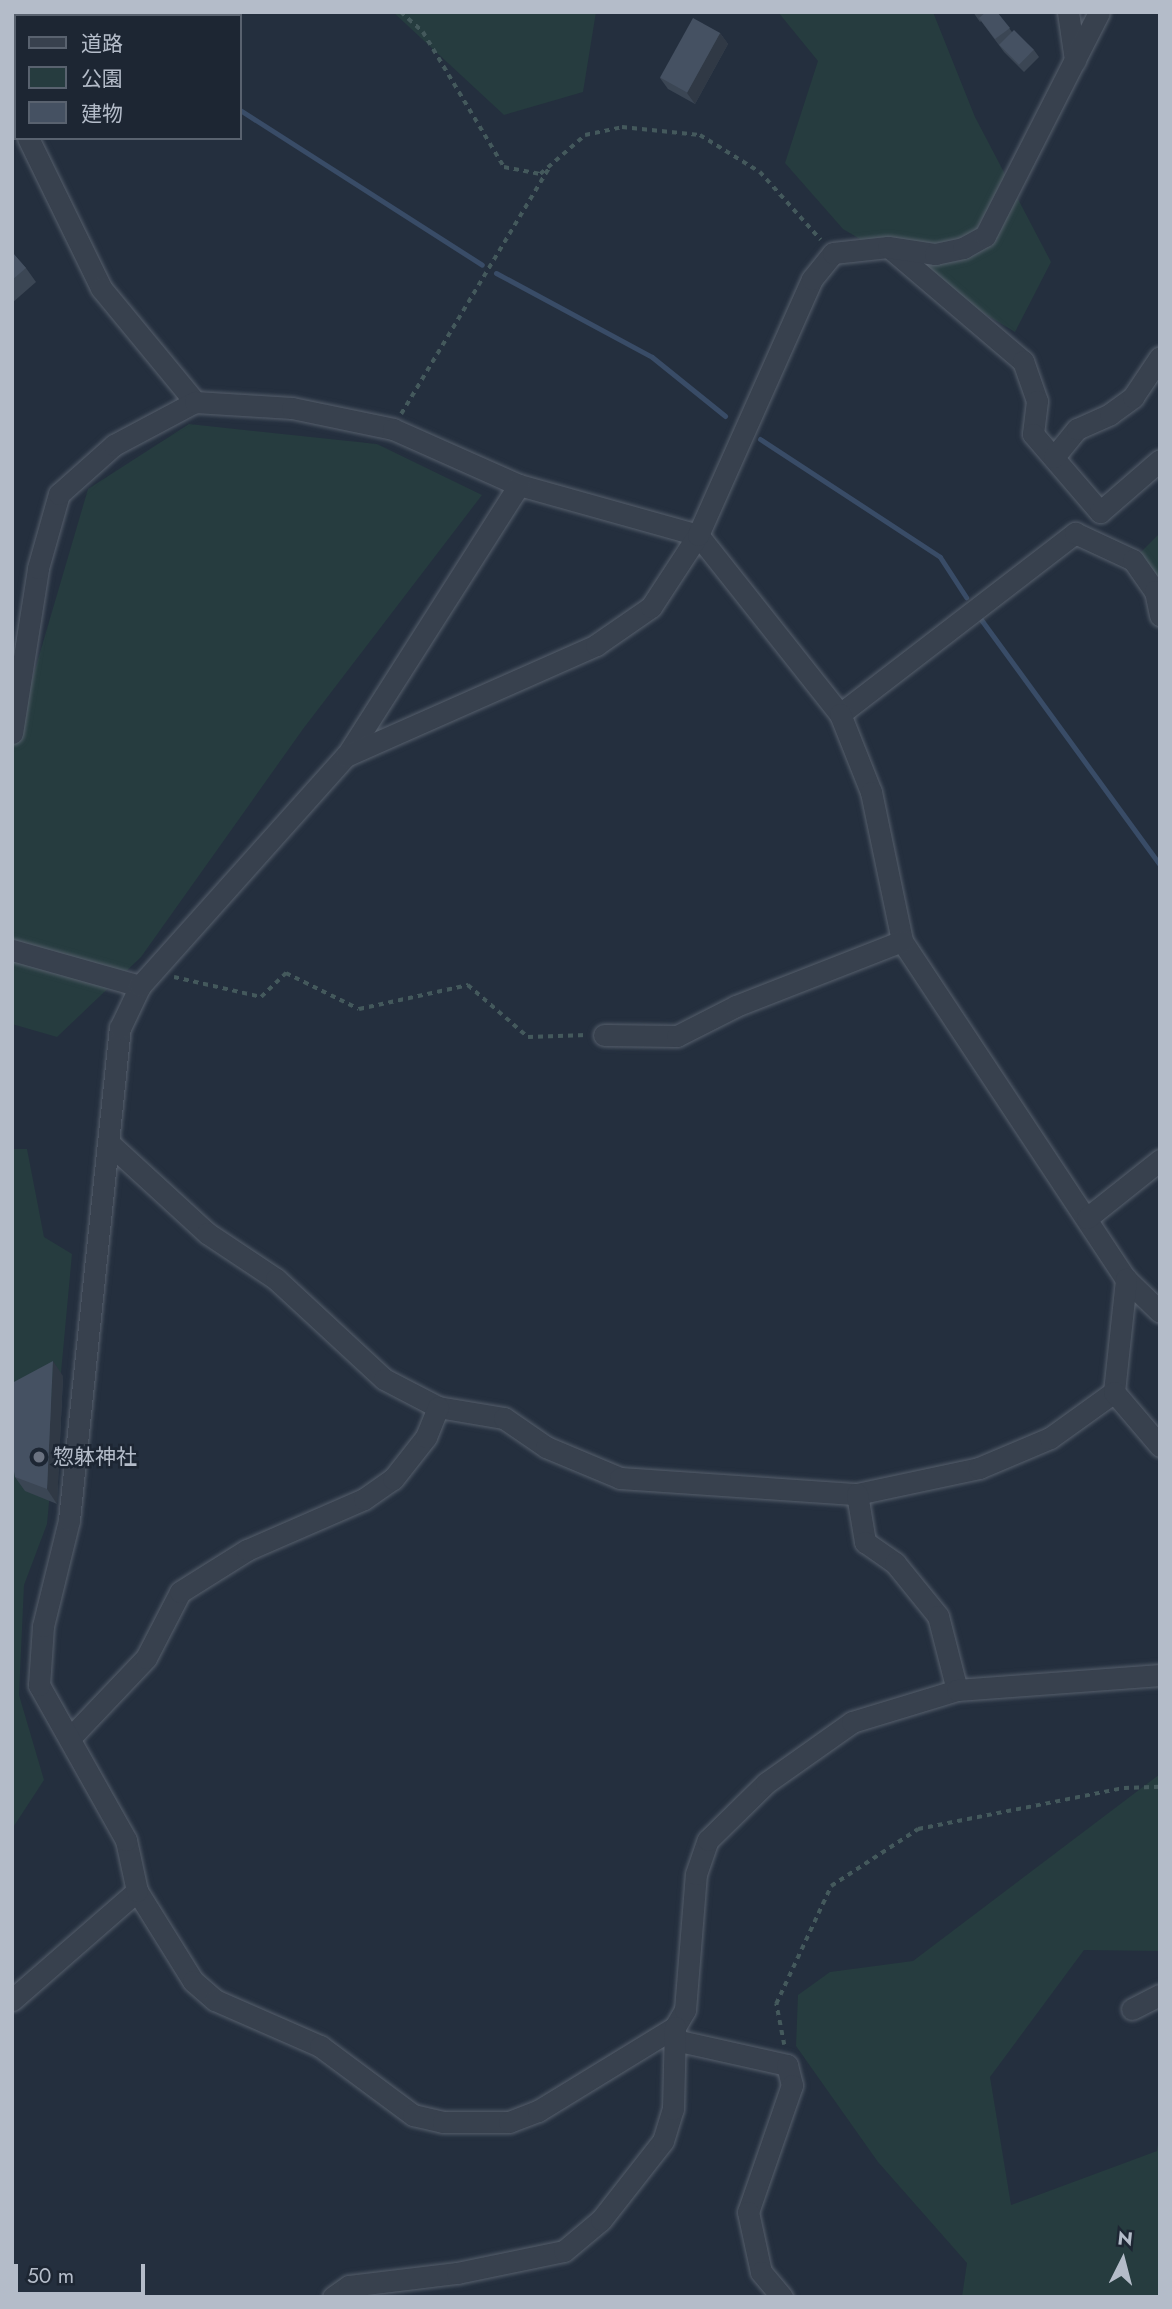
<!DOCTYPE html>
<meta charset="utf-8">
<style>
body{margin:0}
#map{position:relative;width:1172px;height:2309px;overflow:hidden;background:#242f3e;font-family:Jost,"Noto Sans JP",sans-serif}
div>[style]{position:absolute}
.green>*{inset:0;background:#263c3f}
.stream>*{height:5px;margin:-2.5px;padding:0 2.5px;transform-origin:2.5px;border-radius:2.5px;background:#394c67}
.path>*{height:3.5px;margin-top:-1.75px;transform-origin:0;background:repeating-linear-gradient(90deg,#44595c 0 5px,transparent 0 10px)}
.roads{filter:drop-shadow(0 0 2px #565f6c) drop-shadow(0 0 2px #565f6c)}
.minor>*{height:21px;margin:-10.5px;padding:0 10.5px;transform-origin:10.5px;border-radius:10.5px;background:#38414e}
.wall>*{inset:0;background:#3b4654}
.shaded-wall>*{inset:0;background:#303945}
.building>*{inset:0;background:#455162;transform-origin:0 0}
.dots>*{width:19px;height:19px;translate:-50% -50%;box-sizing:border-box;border:4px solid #1d2633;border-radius:50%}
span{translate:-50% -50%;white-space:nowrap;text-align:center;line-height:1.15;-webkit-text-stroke:5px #1d2633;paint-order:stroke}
.poi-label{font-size:21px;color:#b4bcc9}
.left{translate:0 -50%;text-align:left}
.frame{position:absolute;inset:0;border:14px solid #b4bcc9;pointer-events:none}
.legend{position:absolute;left:14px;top:14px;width:228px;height:126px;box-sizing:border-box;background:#1d2633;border:2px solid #59626f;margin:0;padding:9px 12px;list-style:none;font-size:21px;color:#b4bcc9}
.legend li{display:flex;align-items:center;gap:14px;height:35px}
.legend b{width:35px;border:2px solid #59626f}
.north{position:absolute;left:1088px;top:2225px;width:70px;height:70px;-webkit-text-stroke:5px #1d2633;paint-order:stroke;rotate:6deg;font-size:19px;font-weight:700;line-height:28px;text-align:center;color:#b4bcc9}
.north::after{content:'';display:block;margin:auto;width:24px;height:32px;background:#b4bcc9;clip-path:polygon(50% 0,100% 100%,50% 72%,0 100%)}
.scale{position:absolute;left:14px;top:2264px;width:131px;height:32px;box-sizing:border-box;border:4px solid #b4bcc9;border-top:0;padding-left:9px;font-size:21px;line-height:24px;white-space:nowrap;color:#b4bcc9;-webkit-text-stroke:5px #1d2633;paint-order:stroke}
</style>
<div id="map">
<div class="green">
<i style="clip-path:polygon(393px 12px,596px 12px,583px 92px,504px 115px)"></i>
<i style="clip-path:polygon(778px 12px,933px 12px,975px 117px,1051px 262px,1015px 332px,843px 229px,785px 163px,818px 61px)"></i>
<i style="clip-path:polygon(189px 424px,377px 444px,482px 495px,303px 729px,141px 957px,57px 1037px,12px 1024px,12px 748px,88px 489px)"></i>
<i style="clip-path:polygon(1160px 533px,1160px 615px,1133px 560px)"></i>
<i style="clip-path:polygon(12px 1149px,27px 1149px,44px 1237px,72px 1254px,47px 1524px,24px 1585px,19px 1695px,44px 1780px,12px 1829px)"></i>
<i style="clip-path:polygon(1160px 1774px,1160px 1951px,1084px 1950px,990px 2077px,1011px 2205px,1157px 2151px,1160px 2129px,1160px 2297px,962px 2297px,967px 2263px,878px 2162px,796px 2046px,798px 1995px,830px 1972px,913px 1961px)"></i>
</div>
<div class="stream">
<i style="left:95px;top:12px;width:9px;rotate:27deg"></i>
<i style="left:240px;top:110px;width:287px;rotate:32.6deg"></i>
<i style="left:496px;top:273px;width:177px;rotate:28.3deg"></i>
<i style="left:652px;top:357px;width:94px;rotate:38.9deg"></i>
<i style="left:760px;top:439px;width:215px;rotate:33.2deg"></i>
<i style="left:940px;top:557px;width:48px;rotate:57deg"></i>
<i style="left:977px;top:614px;width:311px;rotate:53.9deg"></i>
</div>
<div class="path">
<i style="left:401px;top:12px;width:30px;rotate:42deg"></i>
<i style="left:423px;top:32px;width:157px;rotate:59deg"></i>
<i style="left:504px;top:167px;width:37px;rotate:11deg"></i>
<i style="left:540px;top:174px;width:60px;rotate:-40.9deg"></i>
<i style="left:585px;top:135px;width:38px;rotate:-12deg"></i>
<i style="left:622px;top:127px;width:78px;rotate:5.9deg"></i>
<i style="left:700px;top:135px;width:70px;rotate:31.7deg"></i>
<i style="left:760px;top:172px;width:91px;rotate:48.1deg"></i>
<i style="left:401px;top:414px;width:287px;rotate:-59deg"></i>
<i style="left:174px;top:977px;width:89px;rotate:12.9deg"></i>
<i style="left:261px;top:997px;width:35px;rotate:-44deg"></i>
<i style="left:286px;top:973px;width:81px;rotate:26.3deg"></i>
<i style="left:359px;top:1009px;width:112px;rotate:-12.4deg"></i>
<i style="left:468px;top:985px;width:79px;rotate:40.9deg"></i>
<i style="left:528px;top:1037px;width:59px;rotate:-1.9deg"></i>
<i style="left:784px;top:2045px;width:42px;rotate:-101deg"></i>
<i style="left:776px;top:2004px;width:130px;rotate:-65deg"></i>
<i style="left:831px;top:1886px;width:104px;rotate:-33.2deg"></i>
<i style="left:918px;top:1829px;width:210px;rotate:-11.3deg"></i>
<i style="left:1124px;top:1788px;width:36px;rotate:-2deg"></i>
</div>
<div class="roads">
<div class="minor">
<i style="left:1068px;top:12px;width:49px;rotate:81.7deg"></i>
<i style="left:12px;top:111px;width:6px;rotate:51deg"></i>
<i style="left:28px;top:138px;width:167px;rotate:64deg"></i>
<i style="left:101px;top:288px;width:148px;rotate:50.5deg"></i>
<i style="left:890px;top:248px;width:175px;rotate:40.4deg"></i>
<i style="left:1023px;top:361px;width:42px;rotate:70.7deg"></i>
<i style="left:1037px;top:401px;width:33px;rotate:97deg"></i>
<i style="left:1033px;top:434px;width:103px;rotate:49.3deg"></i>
<i style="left:1100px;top:512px;width:79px;rotate:-40.9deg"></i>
<i style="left:1054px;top:457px;width:36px;rotate:-51deg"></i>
<i style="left:1077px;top:429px;width:36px;rotate:-24deg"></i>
<i style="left:1110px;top:414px;width:29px;rotate:-36deg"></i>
<i style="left:1133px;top:397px;width:48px;rotate:-56deg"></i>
<i style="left:840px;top:714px;width:297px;rotate:-37.6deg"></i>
<i style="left:1075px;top:533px;width:64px;rotate:25deg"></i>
<i style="left:1133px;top:560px;width:38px;rotate:55deg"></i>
<i style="left:1155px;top:591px;width:25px;rotate:78deg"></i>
<i style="left:12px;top:733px;width:167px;rotate:-81deg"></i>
<i style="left:38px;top:568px;width:77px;rotate:-74.2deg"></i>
<i style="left:59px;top:494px;width:74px;rotate:-41.7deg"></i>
<i style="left:114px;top:445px;width:92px;rotate:-28deg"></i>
<i style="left:195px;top:402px;width:97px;rotate:3.5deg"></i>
<i style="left:292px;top:408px;width:103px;rotate:11.7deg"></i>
<i style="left:393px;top:429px;width:138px;rotate:24deg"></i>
<i style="left:519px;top:485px;width:186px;rotate:15.6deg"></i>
<i style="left:698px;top:535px;width:228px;rotate:51.6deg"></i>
<i style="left:840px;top:714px;width:84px;rotate:68.3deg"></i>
<i style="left:871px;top:792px;width:152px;rotate:78.2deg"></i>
<i style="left:902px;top:941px;width:405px;rotate:56.5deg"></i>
<i style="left:1126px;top:1279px;width:47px;rotate:44.1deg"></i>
<i style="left:347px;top:755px;width:320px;rotate:-57.5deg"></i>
<i style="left:12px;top:950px;width:133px;rotate:15.7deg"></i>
<i style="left:604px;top:1035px;width:73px;rotate:0.8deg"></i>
<i style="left:677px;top:1036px;width:66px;rotate:-27deg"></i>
<i style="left:736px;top:1006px;width:178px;rotate:-21.4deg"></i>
<i style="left:110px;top:1144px;width:132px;rotate:42.5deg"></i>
<i style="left:207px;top:1233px;width:83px;rotate:33.7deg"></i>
<i style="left:276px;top:1279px;width:147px;rotate:42.8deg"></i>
<i style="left:384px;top:1379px;width:61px;rotate:27.4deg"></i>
<i style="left:438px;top:1407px;width:67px;rotate:9.5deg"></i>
<i style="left:504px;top:1418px;width:51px;rotate:34.6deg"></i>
<i style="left:546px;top:1447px;width:80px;rotate:22.7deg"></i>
<i style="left:620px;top:1478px;width:238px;rotate:3.9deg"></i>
<i style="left:857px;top:1494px;width:125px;rotate:-12deg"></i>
<i style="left:979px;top:1468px;width:77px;rotate:-22.9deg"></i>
<i style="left:1050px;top:1438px;width:79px;rotate:-35.7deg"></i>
<i style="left:1114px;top:1392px;width:114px;rotate:-83.9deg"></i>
<i style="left:1087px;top:1218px;width:93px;rotate:-38.5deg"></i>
<i style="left:1114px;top:1392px;width:71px;rotate:49.6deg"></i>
<i style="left:857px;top:1494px;width:49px;rotate:80.5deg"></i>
<i style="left:865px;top:1542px;width:37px;rotate:35deg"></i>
<i style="left:895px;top:1563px;width:68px;rotate:50.9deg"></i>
<i style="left:938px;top:1616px;width:76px;rotate:75.6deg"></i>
<i style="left:70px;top:1738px;width:110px;rotate:-46.5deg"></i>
<i style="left:146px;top:1658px;width:74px;rotate:-62.7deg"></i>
<i style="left:180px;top:1592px;width:79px;rotate:-32.1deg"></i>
<i style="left:247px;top:1550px;width:128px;rotate:-23.6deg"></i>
<i style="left:364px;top:1499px;width:35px;rotate:-35deg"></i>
<i style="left:393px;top:1479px;width:53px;rotate:-51.8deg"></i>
<i style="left:426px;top:1437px;width:32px;rotate:-68deg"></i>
<i style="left:137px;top:1891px;width:106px;rotate:58.1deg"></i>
<i style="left:193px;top:1981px;width:29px;rotate:41deg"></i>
<i style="left:215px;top:2000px;width:115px;rotate:23.7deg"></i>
<i style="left:320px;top:2046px;width:116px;rotate:36.6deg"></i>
<i style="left:413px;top:2115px;width:31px;rotate:13deg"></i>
<i style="left:443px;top:2122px;width:66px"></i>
<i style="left:509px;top:2122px;width:31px;rotate:-21deg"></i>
<i style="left:538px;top:2111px;width:161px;rotate:-31.5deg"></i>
<i style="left:675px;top:2027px;width:20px;rotate:-60deg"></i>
<i style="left:685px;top:2010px;width:136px;rotate:-85.4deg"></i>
<i style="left:696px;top:1874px;width:36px;rotate:-71deg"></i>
<i style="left:708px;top:1840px;width:81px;rotate:-44.5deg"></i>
<i style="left:766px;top:1783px;width:105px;rotate:-35.3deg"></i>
<i style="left:852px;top:1722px;width:110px;rotate:-16.9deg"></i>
<i style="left:957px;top:1690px;width:204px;rotate:-4.2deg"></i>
<i style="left:12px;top:2000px;width:166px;rotate:-41.1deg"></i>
<i style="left:137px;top:1891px;width:52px;rotate:-102.2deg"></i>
<i style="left:126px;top:1840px;width:178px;rotate:-119.3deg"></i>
<i style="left:39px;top:1685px;width:59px;rotate:-86.1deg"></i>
<i style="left:43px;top:1626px;width:109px;rotate:-76.2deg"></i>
<i style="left:69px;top:1520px;width:495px;rotate:-84.1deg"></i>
<i style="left:120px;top:1028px;width:47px;rotate:-64.5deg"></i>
<i style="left:140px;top:986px;width:309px;rotate:-48.2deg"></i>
<i style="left:346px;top:756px;width:274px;rotate:-23.9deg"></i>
<i style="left:596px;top:645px;width:67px;rotate:-34.6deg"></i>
<i style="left:651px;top:607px;width:86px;rotate:-56.9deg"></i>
<i style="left:698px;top:535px;width:280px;rotate:-66deg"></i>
<i style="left:812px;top:279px;width:33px;rotate:-51deg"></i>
<i style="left:833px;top:253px;width:55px;rotate:-6.2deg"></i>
<i style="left:888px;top:247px;width:48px;rotate:8.5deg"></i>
<i style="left:935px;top:254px;width:29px;rotate:-12deg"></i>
<i style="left:963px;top:248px;width:25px;rotate:-29deg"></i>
<i style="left:985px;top:236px;width:251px;rotate:-63deg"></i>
<i style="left:1132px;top:2009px;width:31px;rotate:-27deg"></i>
<i style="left:675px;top:2040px;width:115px;rotate:12.6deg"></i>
<i style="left:787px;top:2065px;width:21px;rotate:76deg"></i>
<i style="left:792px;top:2085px;width:134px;rotate:109.1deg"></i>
<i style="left:748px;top:2212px;width:61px;rotate:77.8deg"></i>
<i style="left:761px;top:2272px;width:33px;rotate:50deg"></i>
<i style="left:333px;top:2297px;width:19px;rotate:-35deg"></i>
<i style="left:349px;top:2286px;width:109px;rotate:-6.9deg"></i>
<i style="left:457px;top:2273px;width:109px;rotate:-11.6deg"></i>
<i style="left:564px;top:2251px;width:48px;rotate:-40deg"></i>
<i style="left:601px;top:2220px;width:100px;rotate:-51.9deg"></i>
<i style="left:663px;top:2141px;width:34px;rotate:-73deg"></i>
<i style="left:673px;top:2109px;width:82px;rotate:-88.6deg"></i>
</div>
</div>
<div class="wall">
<i style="clip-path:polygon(973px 12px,997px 12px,1012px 32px,1034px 50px,1039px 57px,1024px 72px,1004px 52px,981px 21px,980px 22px)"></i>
<i style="clip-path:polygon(720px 33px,728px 44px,695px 104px,668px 89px,660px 78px)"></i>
<i style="clip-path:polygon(12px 252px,26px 268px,36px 282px,12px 303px)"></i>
<i style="clip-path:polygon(63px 1376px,57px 1504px,25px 1491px,15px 1477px)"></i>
</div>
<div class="shaded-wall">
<i style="clip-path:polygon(720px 33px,728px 44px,695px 104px,687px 93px)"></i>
<i style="clip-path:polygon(53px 1361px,63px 1376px,57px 1504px,47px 1489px)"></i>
</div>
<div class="building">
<i style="clip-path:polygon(986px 12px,997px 12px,1010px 28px,995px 39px,979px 18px)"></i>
<i style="left:693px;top:18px;width:31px;height:68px;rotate:29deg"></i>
<i style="left:1014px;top:30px;width:28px;height:21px;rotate:45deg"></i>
<i style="clip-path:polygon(12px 252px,26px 268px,12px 280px)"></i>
<i style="clip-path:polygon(53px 1361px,47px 1489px,15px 1477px,12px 1461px,12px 1383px)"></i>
</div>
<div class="dots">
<i style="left:39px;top:1457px;background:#6b7280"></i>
</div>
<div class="poi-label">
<span class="left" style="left:53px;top:1457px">惣躰神社</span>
</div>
<div class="frame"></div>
<ul class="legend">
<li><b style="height:9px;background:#38414e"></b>道路</li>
<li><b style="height:19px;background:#263c3f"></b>公園</li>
<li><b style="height:19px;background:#455162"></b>建物</li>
</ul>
<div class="north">N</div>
<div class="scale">50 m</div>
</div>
